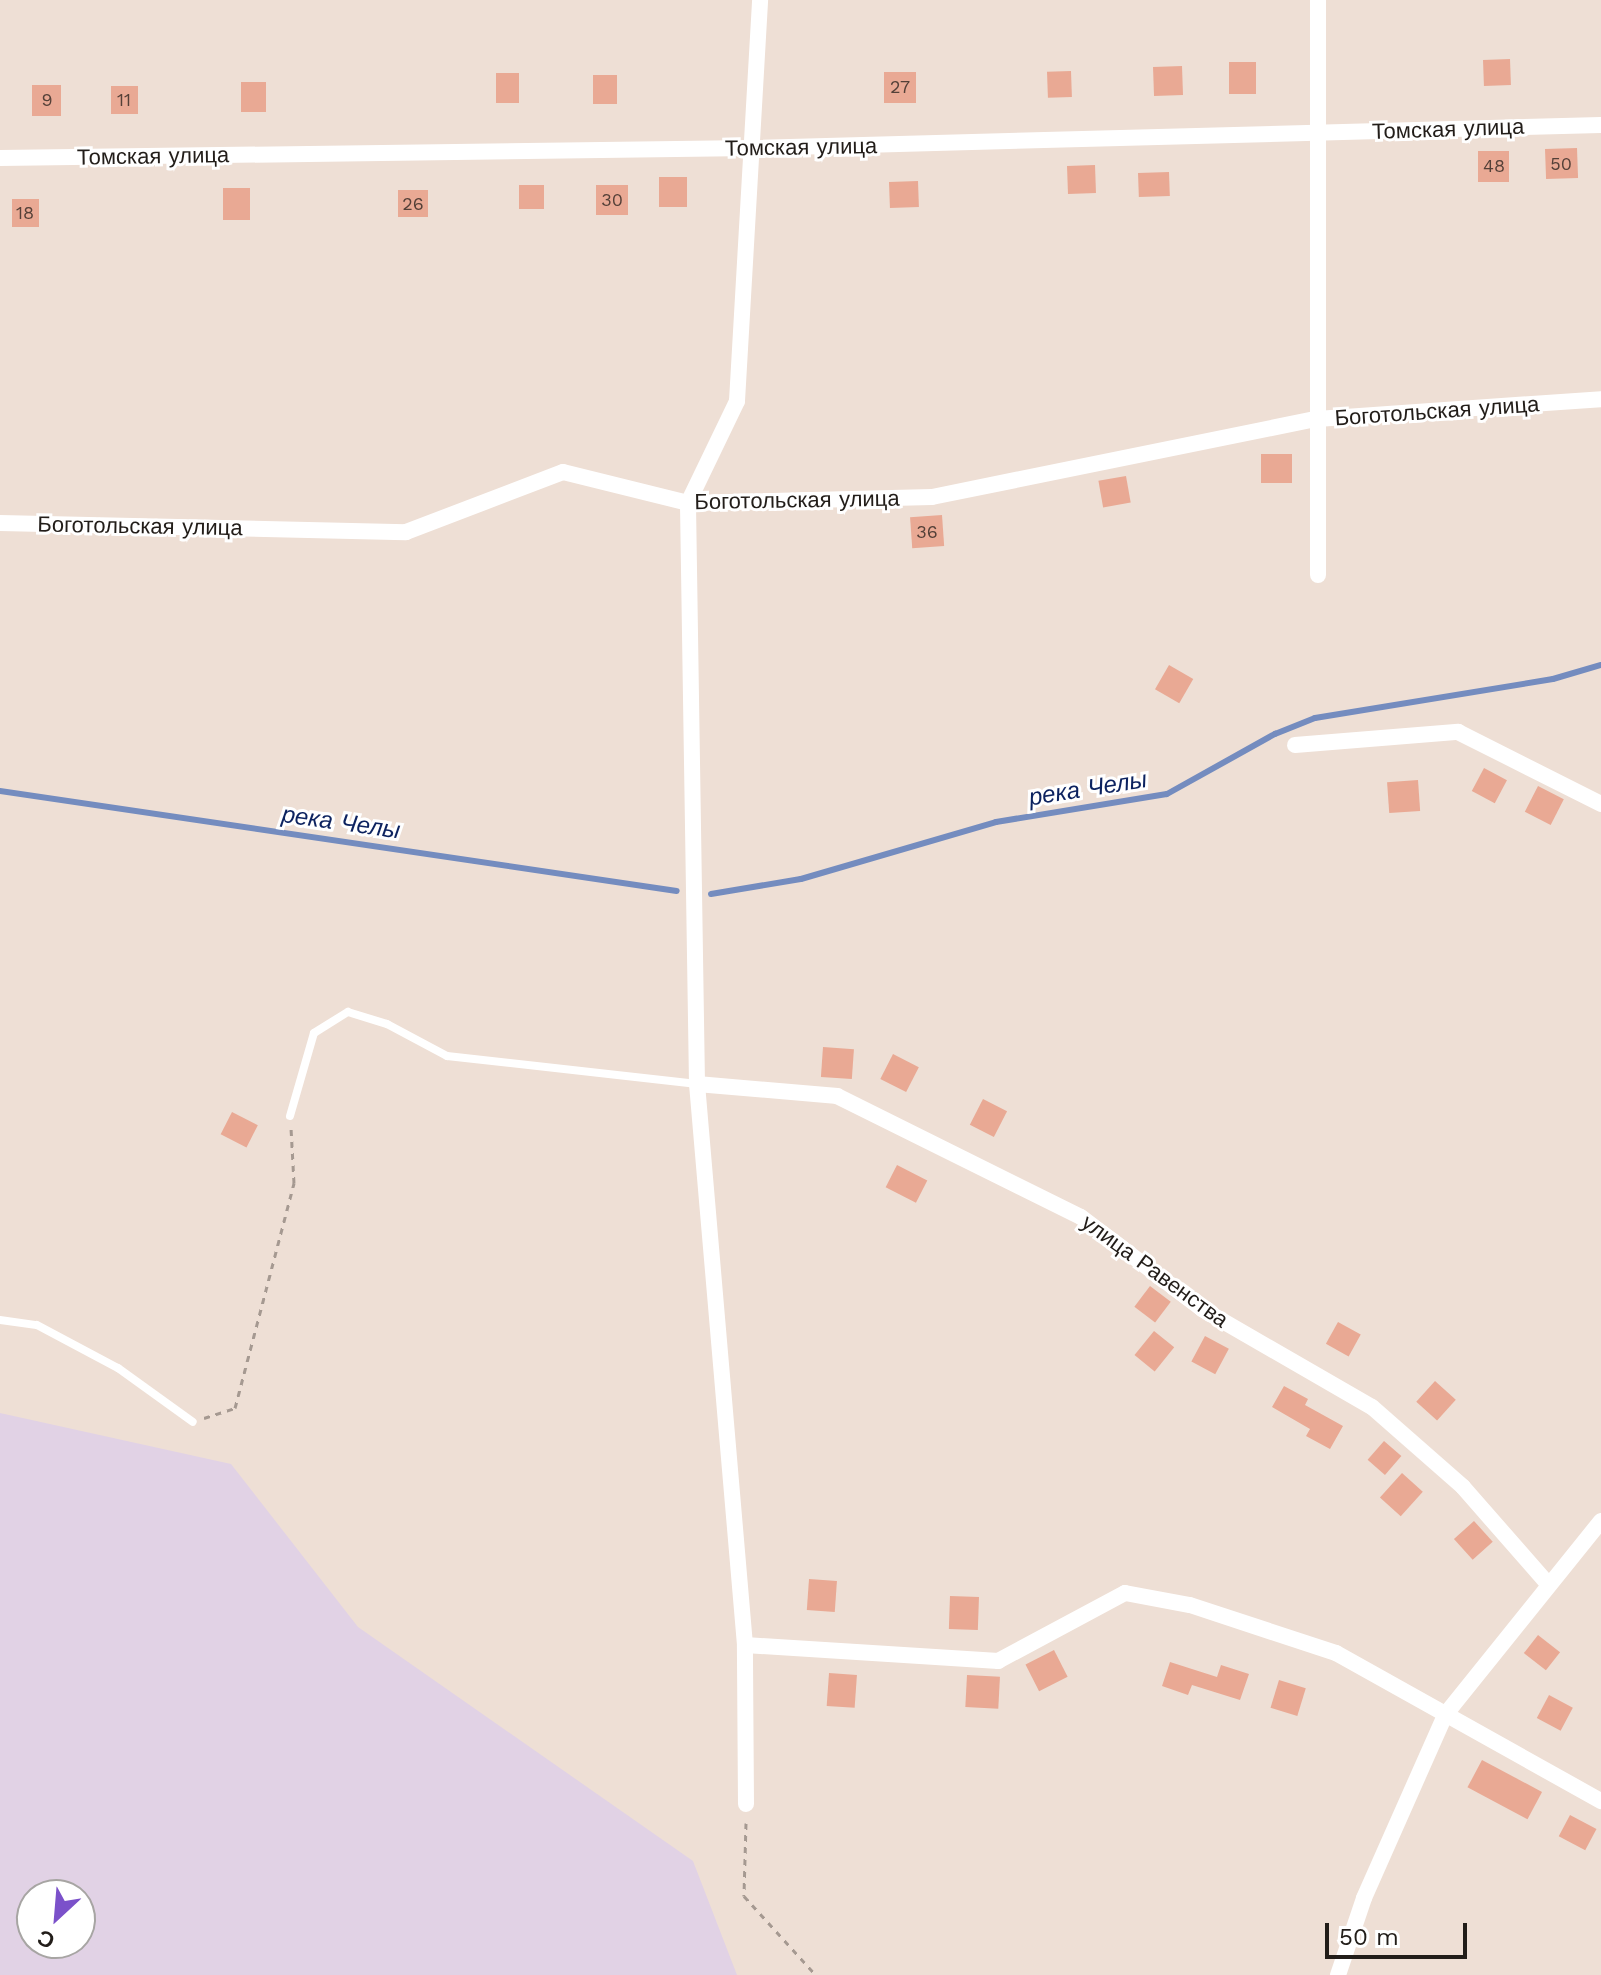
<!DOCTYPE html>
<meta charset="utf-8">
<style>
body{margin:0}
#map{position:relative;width:1601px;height:1975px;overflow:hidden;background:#eedfd5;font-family:"Work Sans",sans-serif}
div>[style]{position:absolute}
.industrial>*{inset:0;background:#e1d2e5}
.stream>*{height:6px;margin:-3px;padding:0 3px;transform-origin:3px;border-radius:3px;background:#748cbf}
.building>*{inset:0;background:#e9a994;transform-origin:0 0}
.path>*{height:3px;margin-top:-1.5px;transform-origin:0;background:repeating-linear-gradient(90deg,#a59991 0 6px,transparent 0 12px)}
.lane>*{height:8px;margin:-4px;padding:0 4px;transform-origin:4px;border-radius:4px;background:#fff}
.street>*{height:16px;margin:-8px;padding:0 8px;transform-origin:8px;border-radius:8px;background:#fff}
span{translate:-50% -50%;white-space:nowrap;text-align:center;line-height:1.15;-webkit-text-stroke:6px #fff;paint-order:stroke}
.number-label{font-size:18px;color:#544038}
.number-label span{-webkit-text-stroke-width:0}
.street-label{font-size:22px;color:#221d19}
.water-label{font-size:24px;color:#0c225f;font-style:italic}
.north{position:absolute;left:16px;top:1879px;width:80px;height:80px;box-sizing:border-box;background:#fff;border:2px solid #a7a5a3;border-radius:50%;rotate:206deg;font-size:22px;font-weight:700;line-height:32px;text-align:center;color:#221d19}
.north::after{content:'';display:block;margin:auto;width:28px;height:36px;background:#7b51ca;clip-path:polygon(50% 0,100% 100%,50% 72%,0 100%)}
.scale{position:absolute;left:1325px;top:1923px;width:142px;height:36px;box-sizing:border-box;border:4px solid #221d19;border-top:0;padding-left:10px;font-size:24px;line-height:28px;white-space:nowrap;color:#221d19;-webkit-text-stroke:6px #fff;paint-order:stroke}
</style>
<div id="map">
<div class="industrial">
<i style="clip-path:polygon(evenodd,0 1413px,231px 1464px,358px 1627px,693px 1861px,737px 1975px,0 1975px,0 1413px,32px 1895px,80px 1895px,80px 1943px,32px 1943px,32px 1895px)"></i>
</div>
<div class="stream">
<i style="left:0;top:791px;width:684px;rotate:8.4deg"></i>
<i style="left:711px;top:894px;width:91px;rotate:-9.5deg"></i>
<i style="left:801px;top:879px;width:203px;rotate:-16.3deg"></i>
<i style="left:996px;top:822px;width:173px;rotate:-9.3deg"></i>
<i style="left:1167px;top:794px;width:124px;rotate:-29.1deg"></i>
<i style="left:1275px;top:734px;width:43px;rotate:-21.8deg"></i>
<i style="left:1315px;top:718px;width:241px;rotate:-9.3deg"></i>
<i style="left:1553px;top:679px;width:50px;rotate:-16.3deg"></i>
</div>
<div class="building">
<i style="left:1510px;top:59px;width:26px;height:27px;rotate:88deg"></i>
<i style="left:1256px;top:62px;width:32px;height:27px;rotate:90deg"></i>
<i style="left:1182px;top:66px;width:29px;height:29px;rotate:88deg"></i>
<i style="left:1071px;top:71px;width:26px;height:24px;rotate:88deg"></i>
<i style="left:884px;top:72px;width:32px;height:31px"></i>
<i style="left:496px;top:73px;width:23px;height:30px"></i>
<i style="left:593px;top:75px;width:24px;height:29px"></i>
<i style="left:241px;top:82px;width:25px;height:30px"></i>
<i style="left:32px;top:85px;width:29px;height:31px"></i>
<i style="left:111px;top:86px;width:27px;height:28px"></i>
<i style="left:1577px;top:148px;width:30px;height:32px;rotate:88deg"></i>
<i style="left:1478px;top:151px;width:31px;height:31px"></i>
<i style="left:1095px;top:165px;width:28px;height:28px;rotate:88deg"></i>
<i style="left:1169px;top:172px;width:24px;height:31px;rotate:88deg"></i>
<i style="left:659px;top:177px;width:28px;height:30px"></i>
<i style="left:918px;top:181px;width:26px;height:29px;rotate:88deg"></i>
<i style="left:544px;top:185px;width:24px;height:25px;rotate:90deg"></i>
<i style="left:596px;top:185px;width:32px;height:30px"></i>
<i style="left:223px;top:188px;width:27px;height:32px"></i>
<i style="left:398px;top:190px;width:30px;height:27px"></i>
<i style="left:12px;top:199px;width:27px;height:28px"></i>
<i style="left:1292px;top:454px;width:29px;height:31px;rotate:90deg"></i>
<i style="left:1126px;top:476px;width:27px;height:28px;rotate:80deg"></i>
<i style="left:942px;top:515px;width:31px;height:32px;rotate:86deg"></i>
<i style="left:1169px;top:665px;width:28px;height:28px;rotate:30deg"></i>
<i style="left:1484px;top:768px;width:26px;height:26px;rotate:28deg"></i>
<i style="left:1418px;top:780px;width:31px;height:31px;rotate:86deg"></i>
<i style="left:1538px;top:786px;width:29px;height:29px;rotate:27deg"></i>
<i style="left:823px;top:1047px;width:31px;height:30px;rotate:4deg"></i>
<i style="left:893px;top:1054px;width:29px;height:28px;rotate:27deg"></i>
<i style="left:983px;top:1099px;width:27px;height:29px;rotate:27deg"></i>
<i style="left:232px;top:1112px;width:29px;height:25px;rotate:27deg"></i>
<i style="left:897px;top:1165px;width:34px;height:25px;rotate:27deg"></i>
<i style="left:1150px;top:1286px;width:26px;height:26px;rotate:37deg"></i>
<i style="left:1338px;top:1322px;width:26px;height:25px;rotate:29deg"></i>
<i style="left:1154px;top:1331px;width:26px;height:31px;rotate:39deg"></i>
<i style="left:1205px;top:1336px;width:27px;height:29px;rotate:28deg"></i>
<i style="left:1435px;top:1381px;width:28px;height:28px;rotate:42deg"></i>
<i style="clip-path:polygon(1284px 1386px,1308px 1399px,1305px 1405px,1343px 1426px,1330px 1449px,1306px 1436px,1310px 1429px,1272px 1407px)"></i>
<i style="left:1384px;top:1441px;width:23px;height:25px;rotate:41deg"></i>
<i style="left:1402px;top:1473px;width:28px;height:33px;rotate:42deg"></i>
<i style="left:1474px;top:1521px;width:28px;height:27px;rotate:48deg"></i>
<i style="left:809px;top:1579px;width:28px;height:31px;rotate:4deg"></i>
<i style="left:950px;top:1596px;width:29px;height:33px;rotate:2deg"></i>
<i style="left:1538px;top:1635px;width:28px;height:23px;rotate:38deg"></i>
<i style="left:1054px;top:1650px;width:30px;height:32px;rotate:63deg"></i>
<i style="clip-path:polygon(1170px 1662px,1217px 1677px,1221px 1665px,1249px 1674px,1240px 1700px,1192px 1685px,1188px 1695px,1162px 1686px)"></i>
<i style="left:829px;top:1673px;width:28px;height:33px;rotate:4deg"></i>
<i style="left:967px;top:1675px;width:33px;height:32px;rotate:3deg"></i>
<i style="left:1279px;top:1680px;width:28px;height:29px;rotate:17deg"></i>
<i style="left:1549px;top:1695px;width:27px;height:26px;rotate:28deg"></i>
<i style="left:1482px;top:1760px;width:68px;height:31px;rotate:28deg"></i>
<i style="left:1570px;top:1815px;width:30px;height:24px;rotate:28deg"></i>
</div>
<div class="path">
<i style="left:204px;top:1418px;width:33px;rotate:-18deg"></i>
<i style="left:235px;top:1408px;width:233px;rotate:-75.3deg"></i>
<i style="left:294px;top:1183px;width:56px;rotate:-93.1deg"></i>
<i style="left:746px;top:1823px;width:73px;rotate:91.6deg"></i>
<i style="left:744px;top:1896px;width:107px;rotate:47.7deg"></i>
</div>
<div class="lane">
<i style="left:290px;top:1116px;width:86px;rotate:-73.9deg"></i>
<i style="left:314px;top:1033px;width:40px;rotate:-32deg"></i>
<i style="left:348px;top:1012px;width:41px;rotate:17.1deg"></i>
<i style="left:387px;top:1024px;width:68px;rotate:28.1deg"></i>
<i style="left:447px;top:1056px;width:252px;rotate:6.4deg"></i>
<i style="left:0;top:1320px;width:37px;rotate:8deg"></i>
<i style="left:37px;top:1325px;width:92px;rotate:28deg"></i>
<i style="left:118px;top:1368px;width:92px;rotate:35.8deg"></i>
</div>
<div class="street">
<i style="left:1318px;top:0;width:575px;rotate:90deg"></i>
<i style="left:0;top:158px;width:751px;rotate:-0.76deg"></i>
<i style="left:751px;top:148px;width:850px;rotate:-1.55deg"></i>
<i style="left:0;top:523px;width:406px;rotate:1.3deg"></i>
<i style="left:406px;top:532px;width:168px;rotate:-20.9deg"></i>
<i style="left:563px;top:472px;width:129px;rotate:13.9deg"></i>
<i style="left:688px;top:503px;width:244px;rotate:-1.4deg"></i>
<i style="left:932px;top:497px;width:393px;rotate:-11.5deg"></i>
<i style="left:1317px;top:419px;width:285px;rotate:-4deg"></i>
<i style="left:1295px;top:745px;width:164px;rotate:-4.6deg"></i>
<i style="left:1458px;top:732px;width:160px;rotate:26.7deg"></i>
<i style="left:697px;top:1084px;width:141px;rotate:4.9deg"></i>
<i style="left:837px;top:1096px;width:272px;rotate:26.4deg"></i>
<i style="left:1081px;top:1217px;width:152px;rotate:37.2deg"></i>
<i style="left:1202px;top:1309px;width:196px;rotate:30deg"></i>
<i style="left:1372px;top:1407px;width:121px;rotate:41.3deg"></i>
<i style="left:1463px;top:1487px;width:128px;rotate:48.8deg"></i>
<i style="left:745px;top:1645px;width:254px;rotate:3.6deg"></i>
<i style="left:998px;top:1661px;width:144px;rotate:-28.2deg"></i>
<i style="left:1125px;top:1593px;width:66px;rotate:10.5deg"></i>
<i style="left:1190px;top:1605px;width:154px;rotate:18.2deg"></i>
<i style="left:1336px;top:1653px;width:304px;rotate:29.2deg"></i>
<i style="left:746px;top:1804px;width:159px;rotate:-90.4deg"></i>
<i style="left:745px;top:1645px;width:563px;rotate:-94.89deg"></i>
<i style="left:697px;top:1084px;width:581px;rotate:-90.89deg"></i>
<i style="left:688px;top:503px;width:113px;rotate:-64.3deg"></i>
<i style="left:737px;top:401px;width:402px;rotate:-86.7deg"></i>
<i style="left:1338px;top:1975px;width:81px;rotate:-71.3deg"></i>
<i style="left:1364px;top:1898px;width:200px;rotate:-66.1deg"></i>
<i style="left:1445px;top:1715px;width:249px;rotate:-51.2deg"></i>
</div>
<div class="number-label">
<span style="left:900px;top:87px">27</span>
<span style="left:47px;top:100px">9</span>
<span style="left:124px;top:100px">11</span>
<span style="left:1561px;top:164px">50</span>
<span style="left:1494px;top:166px">48</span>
<span style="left:612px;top:200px">30</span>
<span style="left:413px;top:204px">26</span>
<span style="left:25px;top:213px">18</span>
<span style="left:927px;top:532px">36</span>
</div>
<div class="street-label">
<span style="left:1448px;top:129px;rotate:-2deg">Томская улица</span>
<span style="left:801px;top:147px;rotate:-1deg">Томская улица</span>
<span style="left:153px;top:156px;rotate:-1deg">Томская улица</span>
<span style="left:1437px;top:411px;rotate:-4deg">Боготольская улица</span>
<span style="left:797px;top:500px;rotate:-1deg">Боготольская улица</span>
<span style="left:140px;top:526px;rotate:1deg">Боготольская улица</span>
<span style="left:1155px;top:1271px;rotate:36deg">улица Равенства</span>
</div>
<div class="water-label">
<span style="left:1088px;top:789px;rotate:-9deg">река Челы</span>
<span style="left:341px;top:823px;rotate:8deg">река Челы</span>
</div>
<div class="north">С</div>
<div class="scale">50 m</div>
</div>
